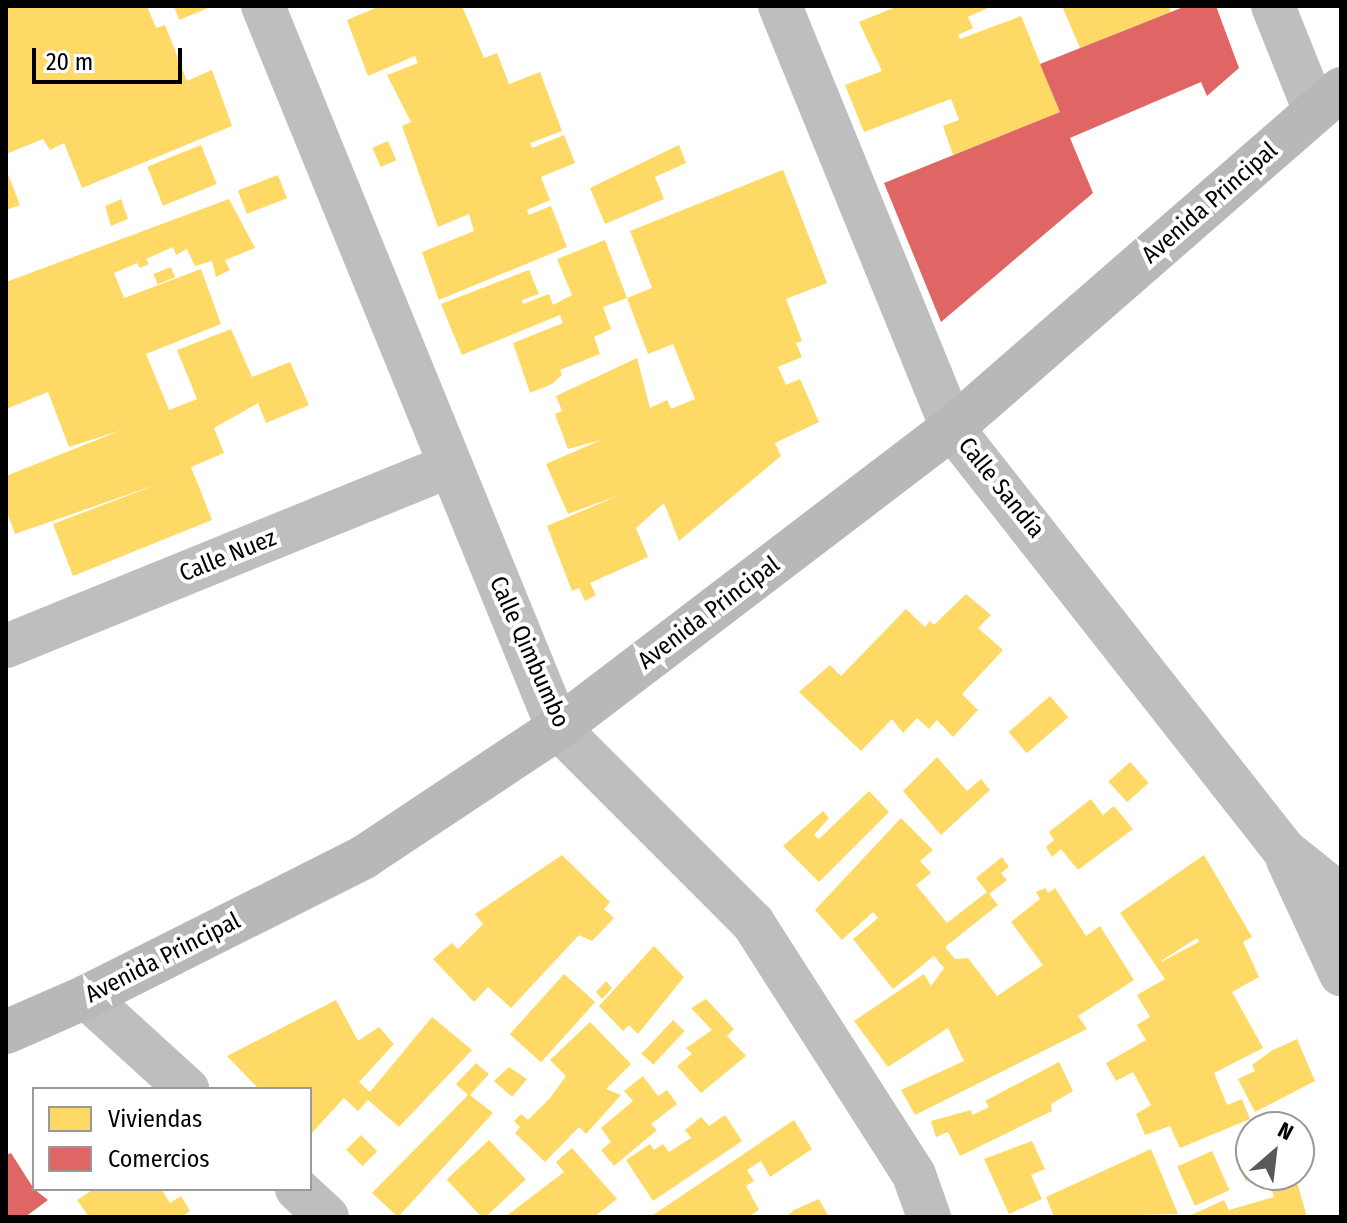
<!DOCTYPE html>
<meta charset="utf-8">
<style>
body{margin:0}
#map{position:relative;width:1347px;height:1223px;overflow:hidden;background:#fff;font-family:"Fira Sans Condensed",sans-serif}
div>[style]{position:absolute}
.homes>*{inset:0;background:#ffd966;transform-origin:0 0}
.shops>*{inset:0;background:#e06666}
.street>*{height:44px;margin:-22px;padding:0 22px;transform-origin:22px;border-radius:22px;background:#bebebe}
.secondary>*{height:44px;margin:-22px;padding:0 22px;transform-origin:22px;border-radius:22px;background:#b8b8b8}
span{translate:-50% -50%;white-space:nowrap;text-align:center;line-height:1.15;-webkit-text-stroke:8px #fff;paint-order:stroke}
.street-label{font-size:24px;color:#000}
.frame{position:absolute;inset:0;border:8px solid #000;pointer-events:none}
.legend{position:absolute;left:32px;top:1087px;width:280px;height:104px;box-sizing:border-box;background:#fff;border:2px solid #999;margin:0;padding:10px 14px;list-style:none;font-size:24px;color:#000}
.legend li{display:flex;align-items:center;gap:16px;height:40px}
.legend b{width:40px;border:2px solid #999}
.north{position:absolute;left:1235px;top:1111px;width:80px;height:80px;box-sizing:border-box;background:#fff;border:2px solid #999;border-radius:50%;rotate:28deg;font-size:22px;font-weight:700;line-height:32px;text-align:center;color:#000}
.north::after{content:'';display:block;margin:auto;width:28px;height:36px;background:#595959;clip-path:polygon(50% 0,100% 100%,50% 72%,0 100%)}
.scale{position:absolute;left:32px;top:48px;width:150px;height:36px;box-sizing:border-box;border:4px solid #000;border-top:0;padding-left:10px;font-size:24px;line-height:28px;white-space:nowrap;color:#000;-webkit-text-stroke:6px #fff;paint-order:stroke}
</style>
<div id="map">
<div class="homes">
<i style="clip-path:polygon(6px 6px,147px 6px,156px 28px,165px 25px,187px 81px,212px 70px,232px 126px,82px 188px,64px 143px,50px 150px,43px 139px,6px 154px)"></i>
<i style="clip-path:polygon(174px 6px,213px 6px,179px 20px)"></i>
<i style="clip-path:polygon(380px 6px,462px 6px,484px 58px,497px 53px,509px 84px,540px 72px,562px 131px,530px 143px,532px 148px,564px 135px,575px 163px,541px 177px,550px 200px,527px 210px,529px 215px,551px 206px,567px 247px,439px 300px,422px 252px,474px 231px,469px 214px,438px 227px,402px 126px,411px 122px,387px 75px,418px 63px,415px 56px,368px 76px,347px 20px)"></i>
<i style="clip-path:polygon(898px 6px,992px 6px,968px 17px,973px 28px,958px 35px,960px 39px,1021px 16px,1060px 112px,953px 155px,943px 126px,959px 120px,951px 99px,864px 132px,845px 85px,882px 71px,859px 22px)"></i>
<i style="clip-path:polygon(1062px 6px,1169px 6px,1171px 12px,1080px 48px)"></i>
<i style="left:388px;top:141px;width:21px;height:17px;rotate:67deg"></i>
<i style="left:201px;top:145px;width:42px;height:58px;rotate:68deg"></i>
<i style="clip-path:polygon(679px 145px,686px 163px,655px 177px,664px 199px,605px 224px,590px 188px)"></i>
<i style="clip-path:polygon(6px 169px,20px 205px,6px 210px)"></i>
<i style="clip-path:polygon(783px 170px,827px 283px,786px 299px,802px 341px,796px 343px,802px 357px,778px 367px,786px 385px,800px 379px,819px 422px,775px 443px,781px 456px,679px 541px,664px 503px,636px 528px,648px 557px,590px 583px,596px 595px,585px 601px,579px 588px,572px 591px,547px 526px,622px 494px,568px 514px,546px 464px,601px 440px,568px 449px,555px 414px,562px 411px,556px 396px,637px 358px,650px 408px,667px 400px,671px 409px,695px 399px,673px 344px,648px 354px,627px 298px,652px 288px,630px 231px)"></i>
<i style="left:278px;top:175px;width:25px;height:43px;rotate:69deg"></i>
<i style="clip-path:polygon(121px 199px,128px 219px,111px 226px,105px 206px)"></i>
<i style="clip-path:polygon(229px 199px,255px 248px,225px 260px,230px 270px,216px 277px,212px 261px,195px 266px,187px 249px,176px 255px,173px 247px,146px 259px,149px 264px,140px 268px,137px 263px,114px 273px,124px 298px,201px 269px,221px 324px,146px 354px,169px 410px,197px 399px,177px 350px,231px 329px,252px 377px,290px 362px,309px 405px,266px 423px,258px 403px,214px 428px,224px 453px,191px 467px,212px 520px,73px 576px,53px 524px,161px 483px,15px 534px,6px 510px,6px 476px,122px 430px,69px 447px,48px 392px,6px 409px,6px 282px)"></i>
<i style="clip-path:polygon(605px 240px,627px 298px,603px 307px,611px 329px,594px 337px,600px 354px,560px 370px,562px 375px,552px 384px,530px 393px,513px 343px,563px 323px,560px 315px,462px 355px,441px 304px,529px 270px,539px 294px,522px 300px,523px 304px,549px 294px,553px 305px,572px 295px,557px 259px)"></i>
<i style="left:171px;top:267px;width:11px;height:19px;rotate:68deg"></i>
<i style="clip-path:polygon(966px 594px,991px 615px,978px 628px,1003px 650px,962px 694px,978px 710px,953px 737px,937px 720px,929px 729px,917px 718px,903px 733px,892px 719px,861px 751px,799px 692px,830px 665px,841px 676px,906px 609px,925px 627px,930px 621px,934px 625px)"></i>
<i style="left:1050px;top:696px;width:28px;height:55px;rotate:49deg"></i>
<i style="clip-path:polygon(937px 757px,967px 791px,981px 779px,990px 790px,941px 835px,903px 791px)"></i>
<i style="left:1130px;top:762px;width:28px;height:29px;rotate:48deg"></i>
<i style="clip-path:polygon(869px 791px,889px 812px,819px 882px,783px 846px,823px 811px,829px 818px,814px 835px,819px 839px)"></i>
<i style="clip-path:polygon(1091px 799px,1103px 815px,1114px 806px,1133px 829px,1078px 870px,1061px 849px,1052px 857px,1046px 847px,1054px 840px,1049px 832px)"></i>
<i style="clip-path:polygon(901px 818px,933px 850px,920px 861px,931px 873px,916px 885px,947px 923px,987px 892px,976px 878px,1002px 857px,1009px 867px,1001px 873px,1007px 880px,989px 894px,998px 905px,945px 947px,955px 959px,968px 958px,997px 996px,1043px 965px,1011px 922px,1040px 899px,1036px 892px,1045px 888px,1048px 893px,1055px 888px,1086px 936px,1100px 926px,1134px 980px,1078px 1016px,1087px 1029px,915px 1115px,901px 1090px,964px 1061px,948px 1028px,888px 1067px,854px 1021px,924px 974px,931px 986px,944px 968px,934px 956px,893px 989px,853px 939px,878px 918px,873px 912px,842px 940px,815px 910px)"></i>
<i style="clip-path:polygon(562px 855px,610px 902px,604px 909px,614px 918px,592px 941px,579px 935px,511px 1008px,488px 987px,474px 1002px,433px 959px,452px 943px,458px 949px,483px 924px,475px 914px)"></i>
<i style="clip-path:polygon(evenodd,1204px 855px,1252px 937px,1243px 942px,1259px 977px,1232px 992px,1263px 1048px,1214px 1073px,1227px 1105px,1242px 1099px,1250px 1119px,1180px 1148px,1170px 1126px,1145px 1135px,1136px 1114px,1151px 1105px,1133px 1072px,1116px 1081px,1106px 1063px,1146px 1040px,1137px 1025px,1150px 1017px,1137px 995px,1165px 979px,1120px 913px,1204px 855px,1197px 938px,1199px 942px,1161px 962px,1161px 961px,1197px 938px)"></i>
<i style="clip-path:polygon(654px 946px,684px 977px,638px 1034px,629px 1025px,623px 1031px,599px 1006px)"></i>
<i style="left:564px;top:974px;width:42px;height:81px;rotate:42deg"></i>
<i style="clip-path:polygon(606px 981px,612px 988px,602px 999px,596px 992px)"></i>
<i style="clip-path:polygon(706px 999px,734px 1029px,727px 1036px,746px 1056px,701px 1093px,677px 1066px,692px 1054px,686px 1048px,712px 1030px,691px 1008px)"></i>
<i style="clip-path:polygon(336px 1000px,358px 1041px,379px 1027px,394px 1044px,359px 1082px,370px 1092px,432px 1017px,472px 1050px,399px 1127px,368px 1100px,358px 1111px,344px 1098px,310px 1135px,310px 1089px,259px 1089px,227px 1056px)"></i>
<i style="left:673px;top:1020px;width:16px;height:46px;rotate:43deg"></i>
<i style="clip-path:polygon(590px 1022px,631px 1064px,606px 1089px,621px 1095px,586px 1134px,579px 1127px,545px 1162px,515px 1133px,520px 1127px,514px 1121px,521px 1114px,528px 1120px,550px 1098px,566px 1076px,550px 1060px)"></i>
<i style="clip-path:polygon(1297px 1039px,1315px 1081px,1255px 1112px,1238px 1079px,1255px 1071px,1252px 1065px,1271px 1051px)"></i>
<i style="clip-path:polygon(1059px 1062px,1073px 1091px,1051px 1104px,1052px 1111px,960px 1156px,948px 1132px,936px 1137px,931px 1121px,971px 1110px,972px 1115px,989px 1107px,985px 1101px)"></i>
<i style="clip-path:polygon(476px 1063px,489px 1074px,470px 1095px,493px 1113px,398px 1217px,372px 1193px,468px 1095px,456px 1084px)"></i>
<i style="clip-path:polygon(509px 1067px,527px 1079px,512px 1097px,494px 1081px)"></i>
<i style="clip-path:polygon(643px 1076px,658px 1096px,667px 1090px,677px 1104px,651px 1124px,657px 1130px,614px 1166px,601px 1150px,611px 1142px,601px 1128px,633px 1101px,624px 1091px)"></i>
<i style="clip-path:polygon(725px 1115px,742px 1141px,653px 1201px,626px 1160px,650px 1144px,654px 1150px,663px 1144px,669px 1152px,691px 1138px,685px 1130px,701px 1117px,709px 1126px)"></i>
<i style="clip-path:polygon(794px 1120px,812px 1149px,770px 1177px,761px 1161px,747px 1170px,754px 1181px,746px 1186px,759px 1210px,748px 1217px,650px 1217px)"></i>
<i style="left:361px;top:1135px;width:23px;height:21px;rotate:45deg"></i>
<i style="left:489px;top:1140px;width:54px;height:58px;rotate:47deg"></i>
<i style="clip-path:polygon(1032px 1141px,1045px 1169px,1031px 1175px,1042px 1199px,1009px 1214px,984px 1159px)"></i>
<i style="clip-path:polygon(572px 1148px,617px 1199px,594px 1217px,505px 1217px,564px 1172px,556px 1162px)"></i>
<i style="clip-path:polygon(1151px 1149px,1178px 1214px,1054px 1217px,1046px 1197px)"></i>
<i style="left:1212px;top:1151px;width:43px;height:38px;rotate:66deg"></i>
<i style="clip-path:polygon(1251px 1166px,1251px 1175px,1262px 1175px,1246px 1181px,1241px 1170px)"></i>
<i style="clip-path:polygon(1286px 1175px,1295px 1175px,1307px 1217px,1187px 1217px,1224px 1200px,1229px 1210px,1274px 1197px,1269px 1182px)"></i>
<i style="clip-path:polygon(94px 1189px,161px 1189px,170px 1203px,181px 1196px,190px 1211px,182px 1217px,89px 1217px,77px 1200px)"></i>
<i style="clip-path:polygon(819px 1199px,829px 1217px,786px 1217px,794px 1210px)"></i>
</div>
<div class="shops">
<i style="clip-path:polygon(1186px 6px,1216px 6px,1239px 68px,1207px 96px,1201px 82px,1070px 138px,1093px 193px,941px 322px,884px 183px,1060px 112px,1040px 64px)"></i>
<i style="clip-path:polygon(11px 1153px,34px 1189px,48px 1200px,25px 1217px,6px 1217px,6px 1155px)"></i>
</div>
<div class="street">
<i style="left:263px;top:6px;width:780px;rotate:67.78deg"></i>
<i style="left:558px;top:728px;width:276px;rotate:45deg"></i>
<i style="left:753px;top:923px;width:299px;rotate:57.4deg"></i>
<i style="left:914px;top:1175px;width:45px;rotate:70.3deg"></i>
<i style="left:780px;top:6px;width:456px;rotate:67.8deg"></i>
<i style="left:952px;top:428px;width:537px;rotate:51.81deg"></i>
<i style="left:1284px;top:850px;width:73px;rotate:38.9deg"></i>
<i style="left:1273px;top:6px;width:113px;rotate:68.2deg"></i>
<i style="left:6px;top:646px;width:478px;rotate:-22.1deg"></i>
<i style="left:1288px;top:860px;width:126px;rotate:65.1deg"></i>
<i style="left:86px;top:997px;width:137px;rotate:42.3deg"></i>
<i style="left:297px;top:1189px;width:41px;rotate:43deg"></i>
</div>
<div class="secondary">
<i style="left:6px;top:1032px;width:87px;rotate:-23.6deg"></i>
<i style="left:86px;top:997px;width:311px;rotate:-26.7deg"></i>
<i style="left:364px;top:857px;width:233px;rotate:-33.6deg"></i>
<i style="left:558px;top:728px;width:495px;rotate:-37.3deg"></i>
<i style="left:952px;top:428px;width:516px;rotate:-41.07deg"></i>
</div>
<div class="street-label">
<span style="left:1210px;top:203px;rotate:-41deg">Avenida Principal</span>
<span style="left:1001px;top:488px;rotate:51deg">Calle Sandía</span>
<span style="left:228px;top:556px;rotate:-22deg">Calle Nuez</span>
<span style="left:709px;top:613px;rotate:-37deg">Avenida Principal</span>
<span style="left:529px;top:652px;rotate:66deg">Calle Qimbumbo</span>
<span style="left:163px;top:958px;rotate:-27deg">Avenida Principal</span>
</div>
<div class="frame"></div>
<ul class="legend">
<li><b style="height:22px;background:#ffd966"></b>Viviendas</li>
<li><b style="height:22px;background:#e06666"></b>Comercios</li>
</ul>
<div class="north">N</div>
<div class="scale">20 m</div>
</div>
